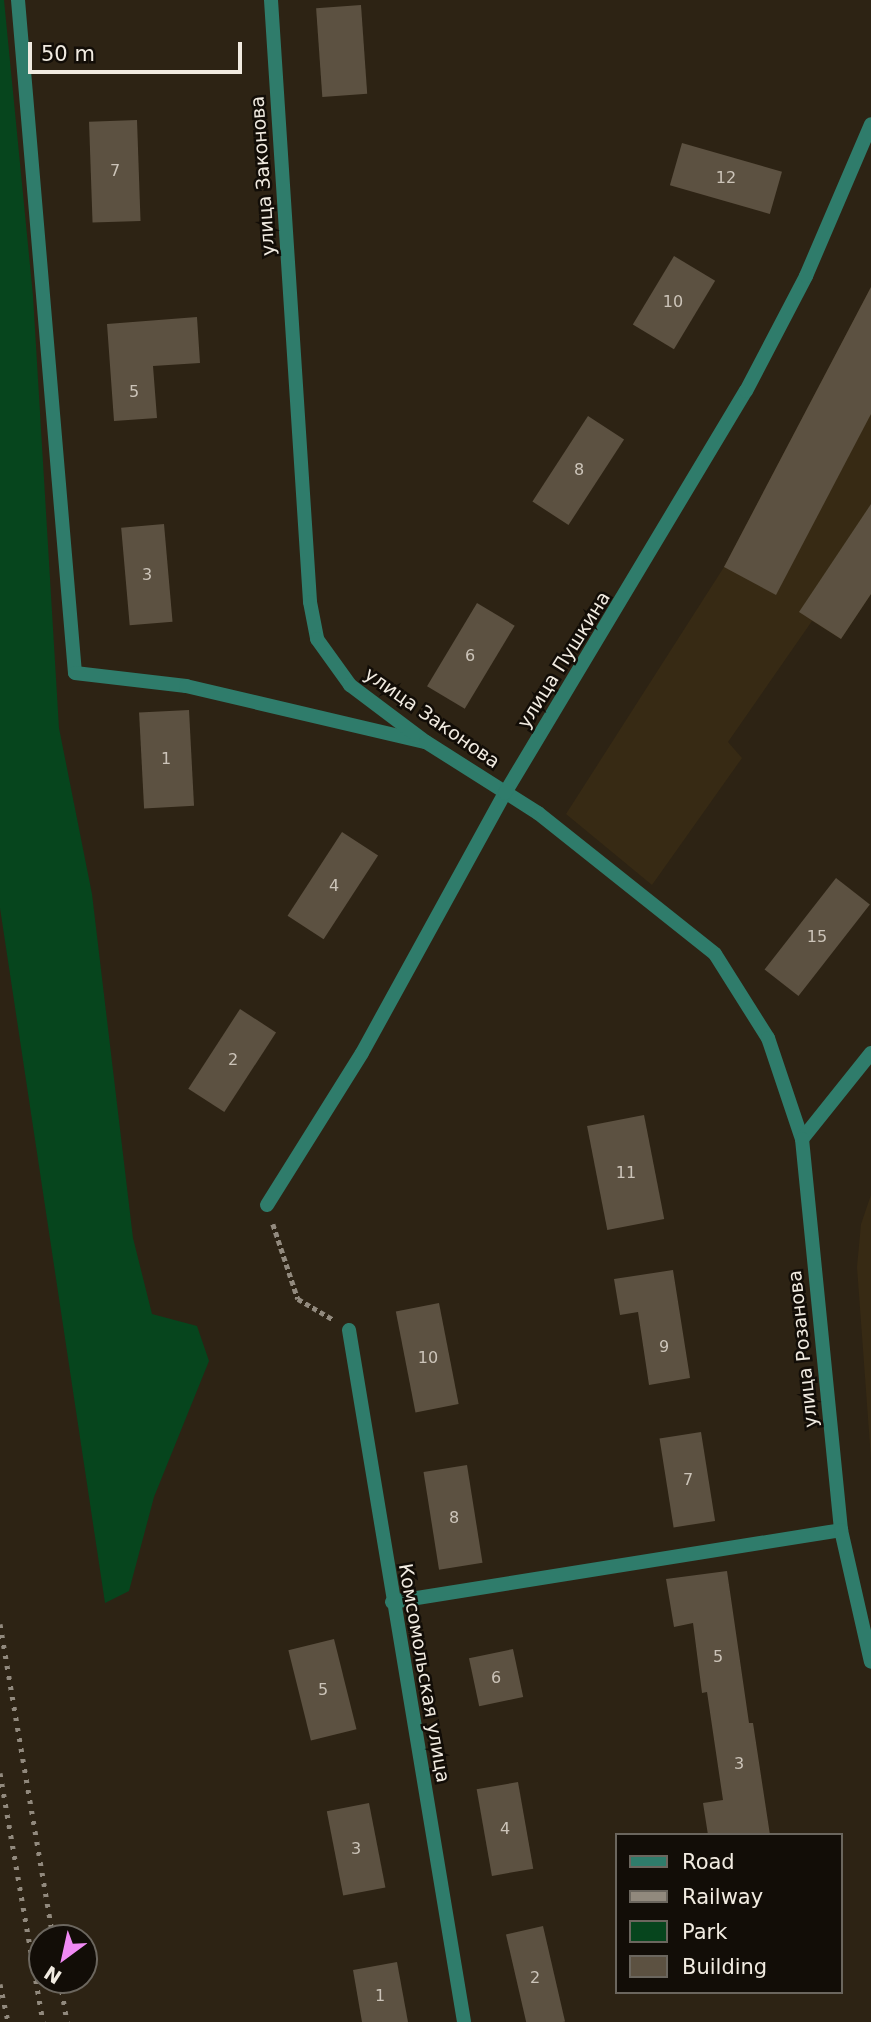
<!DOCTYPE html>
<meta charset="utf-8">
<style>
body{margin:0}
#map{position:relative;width:871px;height:2022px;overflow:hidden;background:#2d2314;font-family:"DejaVu Sans",sans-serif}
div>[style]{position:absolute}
.built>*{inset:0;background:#372a14}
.green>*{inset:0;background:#06451d}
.building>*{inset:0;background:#5c5141;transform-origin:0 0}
.path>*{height:4.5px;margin-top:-2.25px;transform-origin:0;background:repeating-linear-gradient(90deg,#928a7e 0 5px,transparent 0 8.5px)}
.service>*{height:14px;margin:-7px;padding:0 7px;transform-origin:7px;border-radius:7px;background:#2f7c6b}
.minor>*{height:14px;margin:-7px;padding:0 7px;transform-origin:7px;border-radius:7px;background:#2f7c6b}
.rail>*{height:5px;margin-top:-2.5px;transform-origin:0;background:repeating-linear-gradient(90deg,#91897d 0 3.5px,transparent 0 10.5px)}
span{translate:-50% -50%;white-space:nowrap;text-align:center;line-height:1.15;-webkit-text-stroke:5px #120d07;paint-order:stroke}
.number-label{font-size:16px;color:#ccc4b9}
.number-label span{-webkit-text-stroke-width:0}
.street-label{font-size:19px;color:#f1ebe1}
.legend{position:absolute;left:615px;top:1833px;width:228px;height:161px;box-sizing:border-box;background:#120d07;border:2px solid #6b665e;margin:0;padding:9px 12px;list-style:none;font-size:21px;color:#f1ebe1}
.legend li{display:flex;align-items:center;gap:14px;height:35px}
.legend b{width:35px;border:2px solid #6b665e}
.north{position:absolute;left:28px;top:1924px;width:70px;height:70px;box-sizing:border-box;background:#120d07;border:2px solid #6b665e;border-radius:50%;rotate:213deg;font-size:19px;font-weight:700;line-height:28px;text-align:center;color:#f1ebe1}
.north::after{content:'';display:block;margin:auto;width:24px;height:32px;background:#f18af4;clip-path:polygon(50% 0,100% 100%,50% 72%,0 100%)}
.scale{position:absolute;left:28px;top:42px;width:214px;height:32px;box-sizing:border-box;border:4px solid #f1ebe1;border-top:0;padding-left:9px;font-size:21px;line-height:24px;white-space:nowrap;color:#f1ebe1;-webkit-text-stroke:5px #120d07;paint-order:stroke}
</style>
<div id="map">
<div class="built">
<i style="clip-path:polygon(871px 287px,871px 594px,841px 639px,812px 621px,728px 742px,742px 758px,652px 885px,566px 814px,724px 567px)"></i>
<i style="clip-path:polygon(871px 1195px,871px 1459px,857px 1267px,861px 1224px)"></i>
</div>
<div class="green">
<i style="clip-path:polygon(0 0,4px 0,33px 296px,59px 728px,92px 894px,133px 1238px,152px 1314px,197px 1326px,209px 1361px,154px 1497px,129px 1591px,105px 1603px,0 908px)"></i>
</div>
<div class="building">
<i style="left:361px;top:5px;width:89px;height:45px;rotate:86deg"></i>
<i style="left:137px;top:120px;width:101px;height:48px;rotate:88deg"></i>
<i style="left:682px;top:143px;width:104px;height:44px;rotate:16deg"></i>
<i style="left:674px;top:256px;width:48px;height:80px;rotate:31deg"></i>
<i style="clip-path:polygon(871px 287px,871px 414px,776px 595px,724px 567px)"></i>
<i style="clip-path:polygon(197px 317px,200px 363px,153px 366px,157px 418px,114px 421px,107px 324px)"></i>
<i style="left:588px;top:416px;width:43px;height:102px;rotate:33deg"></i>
<i style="clip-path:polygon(871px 504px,871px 594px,841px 639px,799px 612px)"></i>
<i style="left:164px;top:524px;width:98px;height:43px;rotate:85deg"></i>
<i style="left:477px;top:603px;width:44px;height:97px;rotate:31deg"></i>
<i style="left:189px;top:710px;width:96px;height:50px;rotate:87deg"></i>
<i style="left:342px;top:832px;width:43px;height:100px;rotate:33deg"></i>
<i style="left:836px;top:878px;width:43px;height:116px;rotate:38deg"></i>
<i style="left:240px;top:1009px;width:43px;height:95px;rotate:33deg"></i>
<i style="left:644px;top:1115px;width:106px;height:58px;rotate:79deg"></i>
<i style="clip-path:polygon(673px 1270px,690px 1378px,649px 1385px,638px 1312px,620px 1315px,614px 1279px)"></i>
<i style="left:439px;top:1303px;width:103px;height:44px;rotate:79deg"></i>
<i style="left:701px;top:1432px;width:90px;height:42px;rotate:81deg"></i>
<i style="left:467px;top:1465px;width:99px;height:44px;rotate:81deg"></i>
<i style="clip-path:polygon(727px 1571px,749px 1723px,753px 1723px,770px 1835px,708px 1835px,703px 1803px,723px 1800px,707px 1692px,702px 1693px,693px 1623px,674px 1627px,666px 1579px)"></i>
<i style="left:334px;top:1639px;width:93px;height:47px;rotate:76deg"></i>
<i style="left:513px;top:1649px;width:49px;height:45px;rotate:78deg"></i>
<i style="left:518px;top:1782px;width:88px;height:42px;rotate:80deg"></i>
<i style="left:369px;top:1803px;width:86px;height:43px;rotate:79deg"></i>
<i style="left:543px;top:1926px;width:98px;height:38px;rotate:77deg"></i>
<i style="clip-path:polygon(397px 1962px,408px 2022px,362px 2022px,353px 1970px)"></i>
</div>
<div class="path">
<i style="left:273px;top:1224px;width:79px;rotate:71.6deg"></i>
<i style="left:298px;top:1299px;width:42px;rotate:30.3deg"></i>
</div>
<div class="service">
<i style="left:18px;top:0;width:675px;rotate:85.16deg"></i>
<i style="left:75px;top:673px;width:112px;rotate:6.7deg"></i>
<i style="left:186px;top:686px;width:245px;rotate:13.2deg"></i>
<i style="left:392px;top:1602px;width:455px;rotate:-9.1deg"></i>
</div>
<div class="minor">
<i style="left:271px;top:0;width:603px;rotate:86.29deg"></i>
<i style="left:310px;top:602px;width:38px;rotate:79deg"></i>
<i style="left:317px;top:639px;width:57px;rotate:54.3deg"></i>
<i style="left:350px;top:685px;width:95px;rotate:36.9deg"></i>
<i style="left:426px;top:742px;width:133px;rotate:32.4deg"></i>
<i style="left:538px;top:813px;width:226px;rotate:38.5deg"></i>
<i style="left:715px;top:954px;width:99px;rotate:57.8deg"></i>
<i style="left:768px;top:1038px;width:107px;rotate:71.4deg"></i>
<i style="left:871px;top:1053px;width:110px;rotate:128.7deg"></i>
<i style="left:802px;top:1139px;width:393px;rotate:84.3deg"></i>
<i style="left:841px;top:1530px;width:135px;rotate:77.2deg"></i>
<i style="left:267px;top:1205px;width:179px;rotate:-58deg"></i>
<i style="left:362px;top:1053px;width:297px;rotate:-61.2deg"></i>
<i style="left:505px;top:793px;width:469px;rotate:-59.1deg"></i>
<i style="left:746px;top:391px;width:130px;rotate:-62.4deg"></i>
<i style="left:806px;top:276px;width:165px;rotate:-66.8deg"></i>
<i style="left:349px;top:1330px;width:701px;rotate:80.56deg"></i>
</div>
<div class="rail">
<i style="left:0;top:1624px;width:318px;rotate:80.4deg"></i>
<i style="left:0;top:1773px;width:253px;rotate:80.2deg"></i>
<i style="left:60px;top:1980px;width:43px;rotate:80.5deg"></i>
<i style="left:0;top:1984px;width:39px;rotate:78deg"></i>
</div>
<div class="number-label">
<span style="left:115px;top:171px">7</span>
<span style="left:726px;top:178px">12</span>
<span style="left:673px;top:302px">10</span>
<span style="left:134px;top:392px">5</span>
<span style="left:579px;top:470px">8</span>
<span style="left:147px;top:575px">3</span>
<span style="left:470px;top:656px">6</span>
<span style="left:166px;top:759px">1</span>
<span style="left:334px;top:886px">4</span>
<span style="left:817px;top:937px">15</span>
<span style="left:233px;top:1060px">2</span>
<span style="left:626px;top:1173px">11</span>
<span style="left:664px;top:1347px">9</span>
<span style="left:428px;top:1358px">10</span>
<span style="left:688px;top:1480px">7</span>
<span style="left:454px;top:1518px">8</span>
<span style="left:718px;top:1657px">5</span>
<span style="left:496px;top:1678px">6</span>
<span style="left:323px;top:1690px">5</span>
<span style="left:739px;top:1764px">3</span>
<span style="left:505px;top:1829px">4</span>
<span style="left:356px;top:1849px">3</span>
<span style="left:535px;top:1978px">2</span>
<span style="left:380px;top:1996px">1</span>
</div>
<div class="street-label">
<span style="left:263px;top:176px;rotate:-94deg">улица Законова</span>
<span style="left:564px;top:660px;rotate:-58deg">улица Пушкина</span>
<span style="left:432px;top:718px;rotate:35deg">улица Законова</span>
<span style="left:803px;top:1349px;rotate:-96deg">улица Розанова</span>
<span style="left:424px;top:1673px;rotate:80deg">Комсомольская улица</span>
</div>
<ul class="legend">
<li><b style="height:9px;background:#2f7c6b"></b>Road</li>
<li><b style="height:9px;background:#91897d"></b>Railway</li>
<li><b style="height:19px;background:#06451d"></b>Park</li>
<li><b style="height:19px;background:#5c5141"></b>Building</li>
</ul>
<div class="north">N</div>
<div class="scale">50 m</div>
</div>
